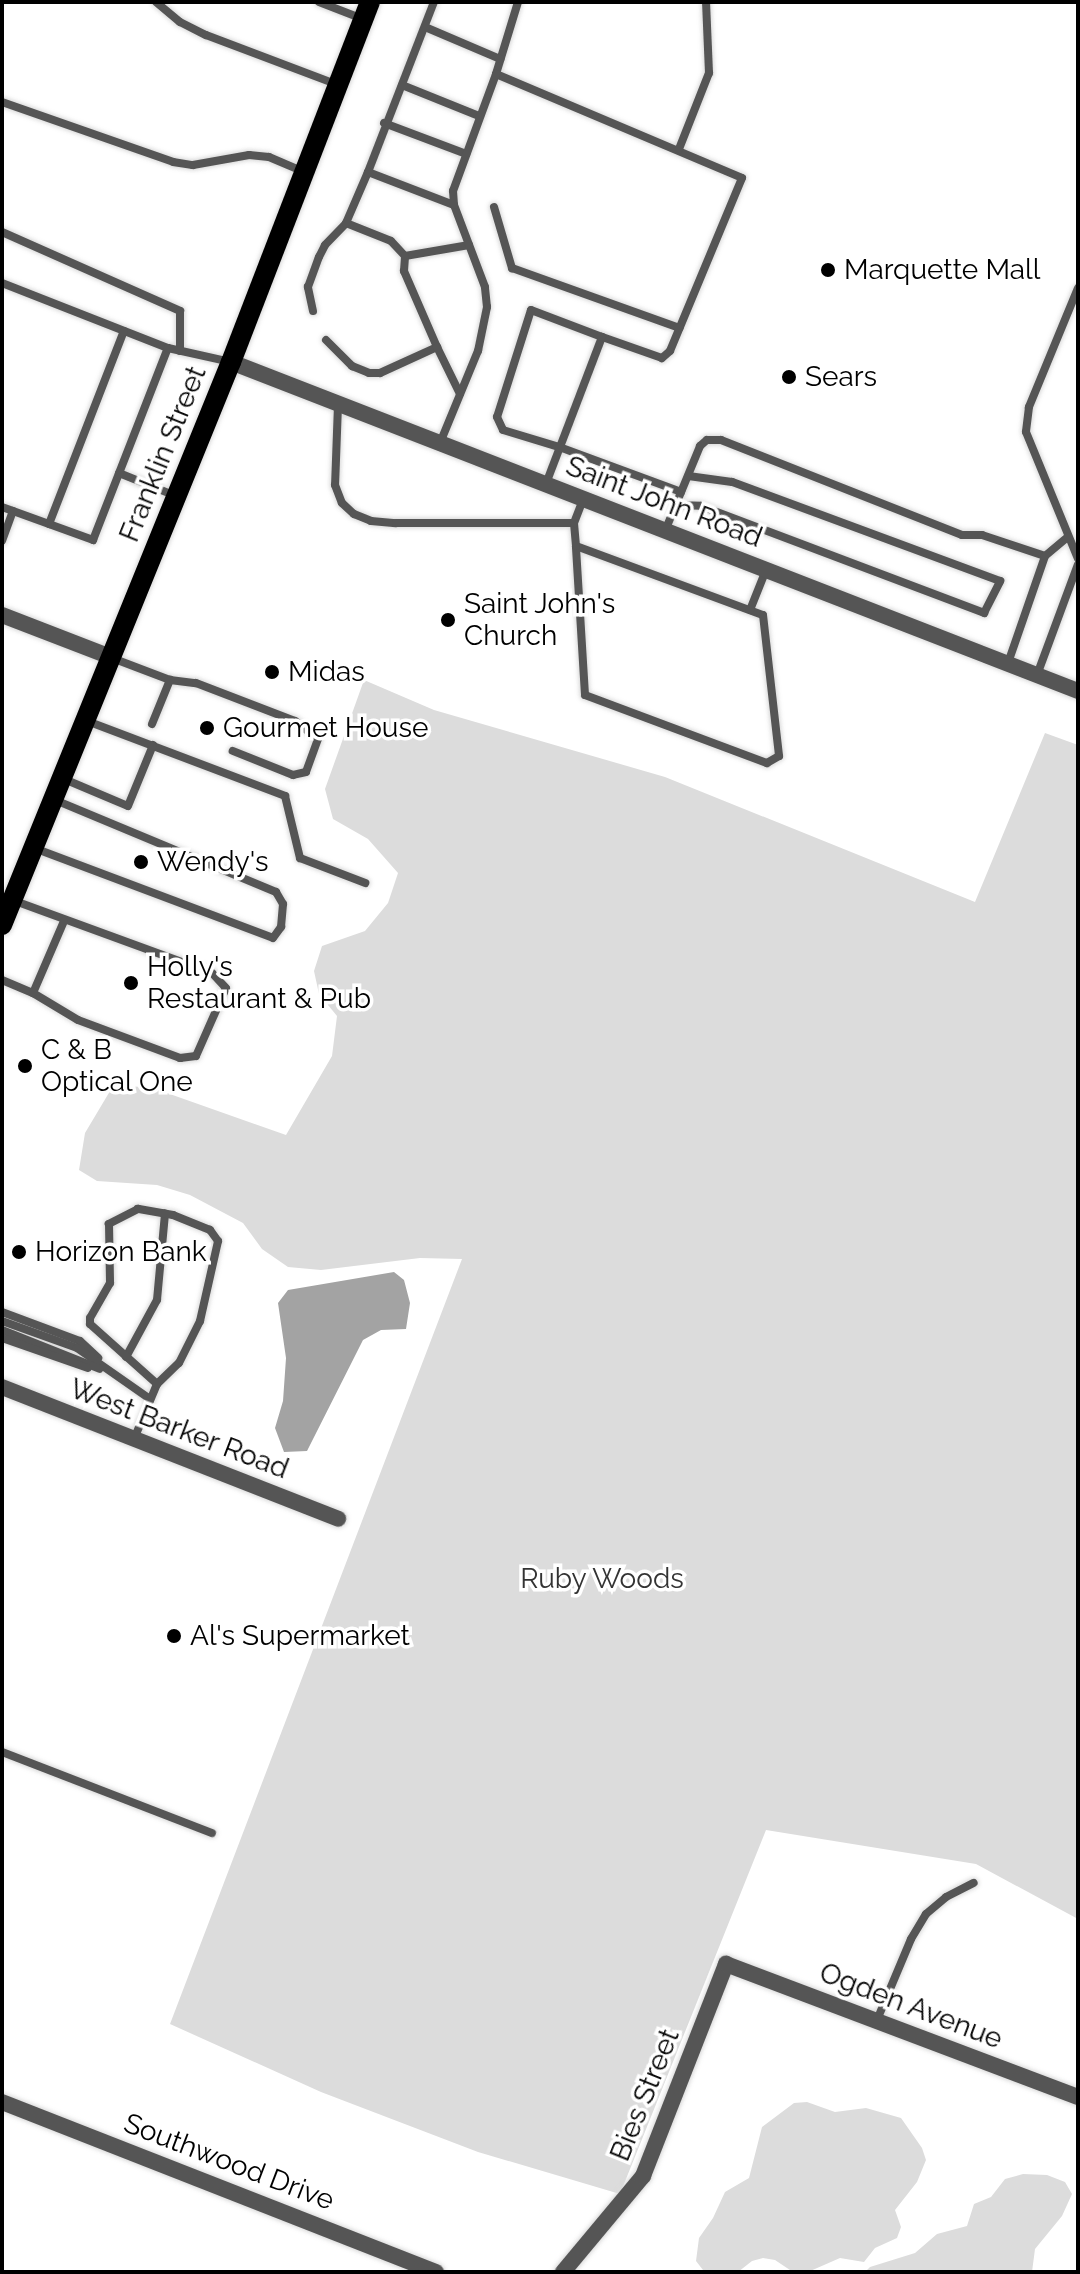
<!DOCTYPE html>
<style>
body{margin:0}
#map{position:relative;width:1080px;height:2274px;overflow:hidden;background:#fff;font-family:Raleway,sans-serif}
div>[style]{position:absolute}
.green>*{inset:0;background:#dcdcdc}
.water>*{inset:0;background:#a3a3a3}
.roads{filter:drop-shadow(0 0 2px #dbdbdb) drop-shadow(0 0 2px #dbdbdb)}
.service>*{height:8px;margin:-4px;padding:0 4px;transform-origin:4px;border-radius:4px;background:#555}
.minor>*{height:16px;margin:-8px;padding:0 8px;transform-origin:8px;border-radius:8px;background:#555}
.primary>*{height:20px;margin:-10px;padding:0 10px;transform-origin:10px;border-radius:10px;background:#000}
.dots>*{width:22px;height:22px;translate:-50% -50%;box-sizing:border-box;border:4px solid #fff;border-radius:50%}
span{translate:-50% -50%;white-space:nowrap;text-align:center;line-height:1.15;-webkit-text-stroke:7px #fff;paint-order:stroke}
.poi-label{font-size:28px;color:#000}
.left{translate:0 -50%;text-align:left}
.street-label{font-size:28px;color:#000}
.park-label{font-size:28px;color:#333}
.frame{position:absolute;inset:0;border:4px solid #000;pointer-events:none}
</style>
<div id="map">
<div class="green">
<i style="clip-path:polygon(364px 680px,434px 710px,665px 777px,975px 902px,1045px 733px,1078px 745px,1078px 1919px,976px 1864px,766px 1830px,620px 2194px,478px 2152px,321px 2092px,170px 2024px,462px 1259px,420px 1258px,321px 1270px,288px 1267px,262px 1249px,243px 1223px,190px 1195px,157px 1185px,97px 1181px,79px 1170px,85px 1133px,113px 1086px,150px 1087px,286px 1135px,332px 1056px,337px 1016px,319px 994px,314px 971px,322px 946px,365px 931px,388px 903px,398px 873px,368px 839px,333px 819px,325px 789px)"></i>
<i style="clip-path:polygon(807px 2102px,835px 2112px,866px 2108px,901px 2118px,922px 2148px,926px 2160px,917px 2182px,895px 2210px,901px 2227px,897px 2238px,875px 2248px,864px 2262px,840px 2258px,808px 2272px,790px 2270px,775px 2260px,763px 2258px,752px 2261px,738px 2272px,703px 2270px,696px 2261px,699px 2238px,713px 2218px,725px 2192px,749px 2178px,762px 2127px,794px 2103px)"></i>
<i style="clip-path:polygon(1023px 2174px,1047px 2175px,1065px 2182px,1072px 2194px,1062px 2216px,1035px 2249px,1032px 2272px,865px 2272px,870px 2267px,915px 2253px,937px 2234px,967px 2226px,974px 2204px,991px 2197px,1005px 2179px)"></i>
</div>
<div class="water">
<i style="clip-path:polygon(394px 1272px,404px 1280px,410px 1303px,406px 1329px,381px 1330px,363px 1340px,307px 1451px,284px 1452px,275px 1428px,283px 1401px,286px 1358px,278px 1303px,288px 1290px)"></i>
</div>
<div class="roads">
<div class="service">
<i style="left:156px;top:2px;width:31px;rotate:40deg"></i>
<i style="left:180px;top:22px;width:29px;rotate:27deg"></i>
<i style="left:206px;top:35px;width:139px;rotate:20.7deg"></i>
<i style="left:319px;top:2px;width:47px;rotate:21.1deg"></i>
<i style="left:518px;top:2px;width:75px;rotate:107deg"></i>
<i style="left:496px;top:74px;width:267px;rotate:22.9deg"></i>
<i style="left:742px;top:178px;width:187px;rotate:112.6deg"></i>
<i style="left:670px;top:351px;width:11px;rotate:139deg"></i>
<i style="left:662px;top:358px;width:64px;rotate:-160.7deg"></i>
<i style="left:602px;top:337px;width:157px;rotate:110.9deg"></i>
<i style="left:425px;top:27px;width:82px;rotate:23.1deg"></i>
<i style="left:402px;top:85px;width:83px;rotate:21.9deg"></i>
<i style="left:2px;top:102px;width:181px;rotate:19.3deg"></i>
<i style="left:173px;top:162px;width:20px;rotate:9deg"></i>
<i style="left:193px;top:165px;width:57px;rotate:-10.1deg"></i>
<i style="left:249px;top:155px;width:20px;rotate:6deg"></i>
<i style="left:269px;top:157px;width:36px;rotate:23deg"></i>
<i style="left:384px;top:123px;width:88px;rotate:20.7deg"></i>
<i style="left:679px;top:149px;width:82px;rotate:-68.5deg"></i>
<i style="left:709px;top:73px;width:71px;rotate:-92.4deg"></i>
<i style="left:368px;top:172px;width:182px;rotate:-68.8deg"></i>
<i style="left:494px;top:207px;width:64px;rotate:73.6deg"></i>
<i style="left:512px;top:268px;width:178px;rotate:19.7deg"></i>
<i style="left:346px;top:223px;width:48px;rotate:21.8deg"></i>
<i style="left:391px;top:241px;width:21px;rotate:47deg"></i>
<i style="left:405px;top:256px;width:65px;rotate:-9.8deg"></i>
<i style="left:2px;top:232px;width:195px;rotate:23.9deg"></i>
<i style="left:180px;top:311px;width:40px;rotate:90deg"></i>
<i style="left:2px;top:283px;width:178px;rotate:21.4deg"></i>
<i style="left:1078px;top:288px;width:129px;rotate:112.4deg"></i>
<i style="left:1029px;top:407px;width:25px;rotate:97deg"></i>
<i style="left:1026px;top:432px;width:137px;rotate:67.7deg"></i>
<i style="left:313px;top:311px;width:25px;rotate:-102deg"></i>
<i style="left:308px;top:287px;width:32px;rotate:-70deg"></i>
<i style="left:319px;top:257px;width:13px;rotate:-63deg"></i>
<i style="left:325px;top:245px;width:30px;rotate:-46deg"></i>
<i style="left:346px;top:223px;width:56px;rotate:-66.7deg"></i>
<i style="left:368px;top:172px;width:92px;rotate:21deg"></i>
<i style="left:602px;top:337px;width:76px;rotate:-159.2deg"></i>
<i style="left:531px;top:310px;width:112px;rotate:107.6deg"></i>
<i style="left:497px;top:417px;width:14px;rotate:65deg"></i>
<i style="left:503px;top:430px;width:59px;rotate:16.9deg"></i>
<i style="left:559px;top:447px;width:130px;rotate:20.2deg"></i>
<i style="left:326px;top:340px;width:37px;rotate:45deg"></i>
<i style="left:352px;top:366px;width:18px;rotate:22deg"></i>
<i style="left:369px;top:373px;width:11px"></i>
<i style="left:380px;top:373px;width:63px;rotate:-24.5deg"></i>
<i style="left:437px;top:347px;width:83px;rotate:-113.5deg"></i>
<i style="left:404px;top:271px;width:15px;rotate:-86deg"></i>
<i style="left:437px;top:347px;width:52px;rotate:63.9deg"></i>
<i style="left:338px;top:405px;width:80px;rotate:92.1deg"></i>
<i style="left:335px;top:485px;width:19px;rotate:69deg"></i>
<i style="left:342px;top:503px;width:16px;rotate:43deg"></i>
<i style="left:354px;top:514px;width:18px;rotate:22deg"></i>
<i style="left:371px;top:521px;width:25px;rotate:5deg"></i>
<i style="left:396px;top:523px;width:178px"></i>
<i style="left:440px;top:443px;width:100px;rotate:-67.6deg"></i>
<i style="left:478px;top:351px;width:45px;rotate:-78.4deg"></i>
<i style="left:487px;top:307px;width:20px;rotate:-96deg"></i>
<i style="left:485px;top:287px;width:88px;rotate:-110.7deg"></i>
<i style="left:454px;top:205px;width:14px;rotate:-94deg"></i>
<i style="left:453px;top:191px;width:125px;rotate:-69.8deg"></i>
<i style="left:119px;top:473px;width:61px;rotate:22deg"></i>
<i style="left:676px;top:505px;width:25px;rotate:2deg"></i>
<i style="left:701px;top:506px;width:303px;rotate:20.7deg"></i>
<i style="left:984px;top:613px;width:36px;rotate:-63deg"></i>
<i style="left:1000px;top:581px;width:286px;rotate:-159.7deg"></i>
<i style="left:732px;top:482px;width:44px;rotate:-172.2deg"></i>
<i style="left:2px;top:507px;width:97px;rotate:19.9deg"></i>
<i style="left:93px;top:540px;width:206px;rotate:-68.7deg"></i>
<i style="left:168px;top:348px;width:65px;rotate:12.5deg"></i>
<i style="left:49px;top:524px;width:207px;rotate:-68.8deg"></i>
<i style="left:665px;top:531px;width:92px;rotate:-67.6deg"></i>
<i style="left:700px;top:446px;width:9px;rotate:-41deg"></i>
<i style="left:707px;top:440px;width:14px"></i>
<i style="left:721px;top:440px;width:259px;rotate:21.5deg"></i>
<i style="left:962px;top:535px;width:20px"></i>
<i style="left:982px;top:535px;width:66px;rotate:18.4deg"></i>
<i style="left:2px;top:541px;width:32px;rotate:-70deg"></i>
<i style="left:576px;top:546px;width:199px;rotate:20.3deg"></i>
<i style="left:763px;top:615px;width:142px;rotate:83.5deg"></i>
<i style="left:779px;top:756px;width:14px;rotate:150deg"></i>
<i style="left:767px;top:763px;width:194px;rotate:-159.5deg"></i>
<i style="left:585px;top:695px;width:149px;rotate:-93.5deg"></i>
<i style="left:576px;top:546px;width:23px;rotate:-95deg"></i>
<i style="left:574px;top:523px;width:26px;rotate:-69deg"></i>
<i style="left:750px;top:610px;width:43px;rotate:-68.2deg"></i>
<i style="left:112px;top:658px;width:62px;rotate:20.8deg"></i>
<i style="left:170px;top:680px;width:26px;rotate:7deg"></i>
<i style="left:196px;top:683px;width:106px;rotate:21deg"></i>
<i style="left:295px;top:721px;width:29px;rotate:38deg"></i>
<i style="left:318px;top:739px;width:35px;rotate:110deg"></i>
<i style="left:306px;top:772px;width:13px;rotate:167deg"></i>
<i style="left:293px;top:775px;width:65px;rotate:-158.2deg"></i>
<i style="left:1008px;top:663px;width:113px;rotate:-70.9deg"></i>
<i style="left:1045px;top:556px;width:30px;rotate:-40deg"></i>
<i style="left:1037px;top:675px;width:118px;rotate:-69.7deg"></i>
<i style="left:87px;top:721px;width:212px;rotate:20.7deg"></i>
<i style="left:285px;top:796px;width:64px;rotate:76.4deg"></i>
<i style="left:300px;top:858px;width:70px;rotate:21deg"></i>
<i style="left:152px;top:724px;width:48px;rotate:-67.8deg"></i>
<i style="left:64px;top:779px;width:69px;rotate:22.9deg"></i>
<i style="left:128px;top:806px;width:66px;rotate:-67.7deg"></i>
<i style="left:34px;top:848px;width:255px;rotate:20.6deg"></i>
<i style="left:273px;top:938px;width:14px;rotate:-54deg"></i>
<i style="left:281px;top:927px;width:23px;rotate:-85deg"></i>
<i style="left:283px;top:904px;width:14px;rotate:-120deg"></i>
<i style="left:276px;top:892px;width:239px;rotate:-157.4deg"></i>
<i style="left:2px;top:980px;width:34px;rotate:23deg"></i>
<i style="left:33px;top:993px;width:52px;rotate:31deg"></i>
<i style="left:78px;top:1020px;width:109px;rotate:20.4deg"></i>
<i style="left:180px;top:1058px;width:16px;rotate:-7deg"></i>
<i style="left:196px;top:1056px;width:74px;rotate:-66.2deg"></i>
<i style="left:226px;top:988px;width:21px;rotate:-133deg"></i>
<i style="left:212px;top:973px;width:212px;rotate:-159.9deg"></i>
<i style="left:33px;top:993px;width:78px;rotate:-66.7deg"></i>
<i style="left:2px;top:1312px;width:83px;rotate:20.4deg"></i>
<i style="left:80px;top:1341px;width:25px;rotate:43deg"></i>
<i style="left:2px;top:1321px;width:80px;rotate:19.8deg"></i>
<i style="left:77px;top:1348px;width:89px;rotate:34.9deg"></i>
<i style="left:2px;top:1330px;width:105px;rotate:21.7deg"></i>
<i style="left:2px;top:1338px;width:91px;rotate:19.2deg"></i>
<i style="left:126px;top:1357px;width:65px;rotate:-61.5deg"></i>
<i style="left:157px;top:1300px;width:87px;rotate:-84.7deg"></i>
<i style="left:134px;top:1439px;width:60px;rotate:-67.3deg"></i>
<i style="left:157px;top:1384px;width:30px;rotate:-44deg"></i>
<i style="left:179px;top:1363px;width:47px;rotate:-63.4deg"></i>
<i style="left:200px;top:1321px;width:82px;rotate:-77.3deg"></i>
<i style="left:218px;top:1241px;width:14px;rotate:-126deg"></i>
<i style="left:210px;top:1230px;width:40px;rotate:-158deg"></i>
<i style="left:173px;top:1215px;width:36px;rotate:-170deg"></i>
<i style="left:138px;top:1209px;width:33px;rotate:153deg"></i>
<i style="left:109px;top:1224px;width:59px;rotate:89deg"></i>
<i style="left:110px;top:1283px;width:40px;rotate:119.7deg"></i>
<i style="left:90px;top:1318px;width:6px;rotate:90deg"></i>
<i style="left:90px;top:1324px;width:90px;rotate:41.8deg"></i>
<i style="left:2px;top:1752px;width:225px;rotate:21.1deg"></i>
<i style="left:877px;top:2020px;width:88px;rotate:-67.2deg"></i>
<i style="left:911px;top:1939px;width:29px;rotate:-59deg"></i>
<i style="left:926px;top:1914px;width:26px;rotate:-40deg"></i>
<i style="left:946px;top:1897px;width:31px;rotate:-27deg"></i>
</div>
<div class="minor">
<i style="left:231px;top:362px;width:909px;rotate:21.23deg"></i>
<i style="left:2px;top:615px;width:117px;rotate:21.1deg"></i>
<i style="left:2px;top:1387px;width:361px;rotate:21.4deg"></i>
<i style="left:2px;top:2102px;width:466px;rotate:21.4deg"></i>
<i style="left:563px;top:2272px;width:125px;rotate:-50.2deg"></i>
<i style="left:643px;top:2176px;width:228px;rotate:-68.6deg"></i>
<i style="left:726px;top:1964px;width:376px;rotate:20.7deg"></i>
</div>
<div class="primary">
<i style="left:2px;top:925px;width:608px;rotate:-67.87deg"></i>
<i style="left:231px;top:362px;width:386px;rotate:-68.9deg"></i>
</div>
</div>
<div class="dots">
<i style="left:828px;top:270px;background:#000"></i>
<i style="left:789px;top:377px;background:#000"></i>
<i style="left:448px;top:620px;background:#000"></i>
<i style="left:272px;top:672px;background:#000"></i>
<i style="left:207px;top:728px;background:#000"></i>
<i style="left:141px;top:862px;background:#000"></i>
<i style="left:131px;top:983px;background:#000"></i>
<i style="left:25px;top:1066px;background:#000"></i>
<i style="left:19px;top:1252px;background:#000"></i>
<i style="left:174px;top:1636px;background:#000"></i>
</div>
<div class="poi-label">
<span class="left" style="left:844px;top:270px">Marquette Mall</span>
<span class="left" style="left:805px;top:377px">Sears</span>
<span class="left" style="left:464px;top:620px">Saint John's<br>Church</span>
<span class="left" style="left:288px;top:672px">Midas</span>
<span class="left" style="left:223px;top:728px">Gourmet House</span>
<span class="left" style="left:157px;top:862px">Wendy's</span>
<span class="left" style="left:147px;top:983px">Holly's<br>Restaurant &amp; Pub</span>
<span class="left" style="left:41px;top:1066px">C &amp; B<br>Optical One</span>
<span class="left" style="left:35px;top:1252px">Horizon Bank</span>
<span class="left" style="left:190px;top:1636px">Al's Supermarket</span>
</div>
<div class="street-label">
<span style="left:163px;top:454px;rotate:-68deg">Franklin Street</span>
<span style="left:664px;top:502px;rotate:21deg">Saint John Road</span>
<span style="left:179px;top:1429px;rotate:21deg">West Barker Road</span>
<span style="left:911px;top:2006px;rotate:21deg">Ogden Avenue</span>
<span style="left:645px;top:2095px;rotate:-68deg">Bies Street</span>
<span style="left:229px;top:2162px;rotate:21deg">Southwood Drive</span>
</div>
<div class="park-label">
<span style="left:602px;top:1579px">Ruby Woods</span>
</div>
<div class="frame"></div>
</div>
